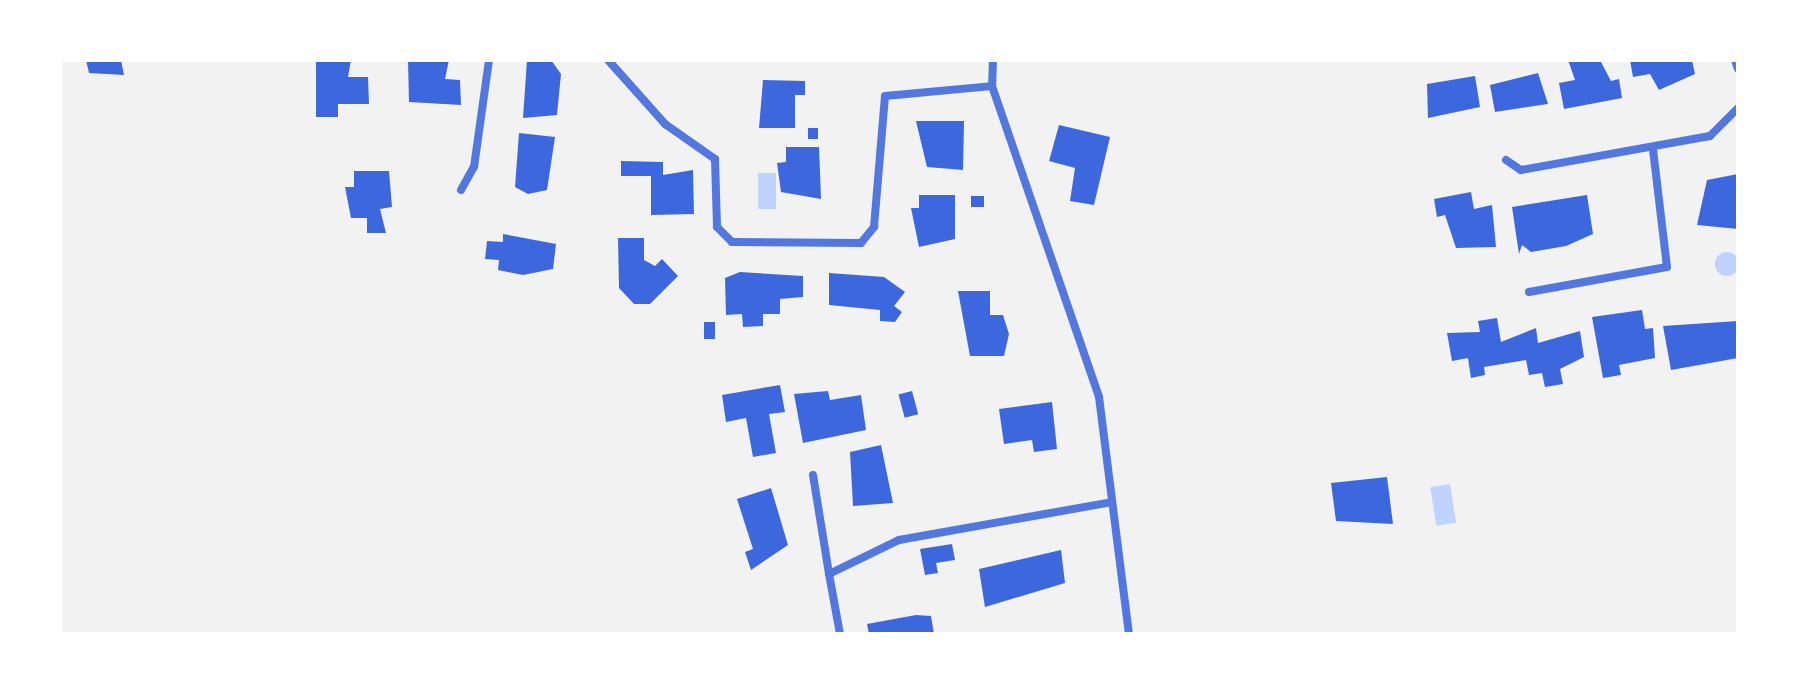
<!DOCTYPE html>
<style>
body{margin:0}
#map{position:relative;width:1798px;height:694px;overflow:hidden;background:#f2f2f2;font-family:"Fira Sans Condensed",sans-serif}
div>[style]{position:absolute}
.water>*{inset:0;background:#bfd3fe;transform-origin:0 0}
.round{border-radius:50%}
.building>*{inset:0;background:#3d67dc;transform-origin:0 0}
.minor>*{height:8px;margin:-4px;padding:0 4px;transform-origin:4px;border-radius:4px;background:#5277de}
span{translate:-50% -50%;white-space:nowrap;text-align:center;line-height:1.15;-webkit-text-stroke:8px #fff;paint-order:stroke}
.frame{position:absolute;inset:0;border:62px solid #fff;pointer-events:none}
</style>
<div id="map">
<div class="water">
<i style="left:758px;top:173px;width:18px;height:36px"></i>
<i class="round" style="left:1715px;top:252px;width:24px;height:24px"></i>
<i style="left:1450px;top:484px;width:39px;height:20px;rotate:81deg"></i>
</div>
<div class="building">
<i style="clip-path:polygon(86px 60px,121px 60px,124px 75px,89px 73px)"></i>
<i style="clip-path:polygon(316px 60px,351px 60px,348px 77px,368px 77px,369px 104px,338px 104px,338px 117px,316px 117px)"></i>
<i style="clip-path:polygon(408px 60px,449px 60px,445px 79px,460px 80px,461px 105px,409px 102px)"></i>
<i style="clip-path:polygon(527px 60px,551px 60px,561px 74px,557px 115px,523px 118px)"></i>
<i style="clip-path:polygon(1568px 60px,1600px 60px,1611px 81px,1619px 79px,1622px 98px,1564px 109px,1559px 83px,1575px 80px)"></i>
<i style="clip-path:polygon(1630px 60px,1692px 60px,1695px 74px,1659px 90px,1650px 74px,1633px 77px)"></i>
<i style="clip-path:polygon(1538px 73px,1548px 104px,1495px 112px,1490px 85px)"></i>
<i style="clip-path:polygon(1475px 76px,1480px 107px,1428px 118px,1427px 84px)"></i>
<i style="clip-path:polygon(763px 80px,805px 81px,805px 95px,795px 95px,795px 128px,759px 128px)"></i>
<i style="clip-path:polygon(916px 121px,964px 121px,963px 170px,927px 167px)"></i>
<i style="clip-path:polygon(1059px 125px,1110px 137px,1094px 205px,1070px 201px,1075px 168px,1049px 161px)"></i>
<i style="left:808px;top:128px;width:10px;height:11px"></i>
<i style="clip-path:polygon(519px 133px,555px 137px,547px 190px,528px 194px,515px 187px)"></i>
<i style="clip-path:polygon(786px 147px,819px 147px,821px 199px,781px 192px,777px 163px,786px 162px)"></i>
<i style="clip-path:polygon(621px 161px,663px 162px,663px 175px,693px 170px,694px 214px,651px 215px,651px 176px,621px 176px)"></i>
<i style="clip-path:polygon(354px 171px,389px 171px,392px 207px,380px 209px,386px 233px,367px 233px,367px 218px,351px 218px,345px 187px,354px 187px)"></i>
<i style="clip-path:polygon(1738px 174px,1738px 229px,1697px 225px,1707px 180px)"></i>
<i style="clip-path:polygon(1471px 192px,1474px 209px,1492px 205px,1496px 247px,1456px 248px,1445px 215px,1437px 217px,1434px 199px)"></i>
<i style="clip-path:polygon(919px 195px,955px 195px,955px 239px,919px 247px,911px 208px,919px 208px)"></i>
<i style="clip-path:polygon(1587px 195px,1593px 234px,1566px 246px,1531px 252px,1522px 245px,1519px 254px,1512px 207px)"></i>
<i style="left:971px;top:196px;width:13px;height:11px"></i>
<i style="clip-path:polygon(503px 234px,556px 244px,553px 269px,523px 275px,498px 270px,499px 260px,485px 259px,487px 241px,503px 242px)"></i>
<i style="clip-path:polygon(618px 238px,644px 238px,644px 260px,655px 266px,662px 259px,678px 276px,650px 304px,634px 304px,619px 288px)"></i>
<i style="clip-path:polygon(740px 272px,803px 276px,803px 297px,780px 299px,780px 314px,763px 314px,763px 326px,743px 327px,742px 314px,726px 315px,725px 278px)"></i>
<i style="clip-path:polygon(829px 273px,884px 277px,905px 292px,894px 306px,902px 312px,895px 322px,880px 321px,880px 310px,829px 305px)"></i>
<i style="clip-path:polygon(958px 291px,990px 291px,990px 315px,1003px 315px,1009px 334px,1004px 356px,970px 356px)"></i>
<i style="clip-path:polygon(1642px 310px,1645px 329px,1653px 328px,1655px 358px,1619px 365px,1621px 375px,1603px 378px,1592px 317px)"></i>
<i style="clip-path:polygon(1497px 318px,1501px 342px,1536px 328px,1538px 343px,1580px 331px,1584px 357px,1560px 369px,1563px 384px,1545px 387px,1542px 373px,1529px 375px,1526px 360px,1484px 367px,1485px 375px,1471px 378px,1468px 358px,1452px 361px,1447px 333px,1480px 332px,1478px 321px)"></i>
<i style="clip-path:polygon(1738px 321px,1738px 358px,1671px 370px,1663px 326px)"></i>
<i style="left:704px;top:322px;width:11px;height:17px"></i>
<i style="clip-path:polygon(780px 385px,785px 412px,769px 414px,776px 453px,753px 457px,746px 418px,726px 422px,722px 395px)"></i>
<i style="clip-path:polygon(828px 391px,830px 400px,861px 395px,866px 430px,803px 443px,794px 394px)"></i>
<i style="left:912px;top:391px;width:24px;height:14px;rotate:75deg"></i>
<i style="clip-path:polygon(1052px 402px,1057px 449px,1034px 452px,1032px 440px,1004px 444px,999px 409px)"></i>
<i style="clip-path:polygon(881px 445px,893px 503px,853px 506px,850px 452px)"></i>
<i style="clip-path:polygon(1387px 477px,1393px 524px,1336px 521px,1331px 483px)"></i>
<i style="clip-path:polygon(771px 488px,788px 545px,751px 570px,745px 552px,753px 549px,737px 499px)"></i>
<i style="clip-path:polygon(952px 544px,955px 560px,936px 563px,938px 573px,925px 575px,920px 549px)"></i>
<i style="clip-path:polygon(1061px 550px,1065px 583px,985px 607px,979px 569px)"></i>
<i style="clip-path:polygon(916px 615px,931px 616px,934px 634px,869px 634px,867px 624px)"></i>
</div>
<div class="minor">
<i style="left:608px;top:60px;width:86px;rotate:48.3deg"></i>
<i style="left:665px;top:124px;width:61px;rotate:35deg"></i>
<i style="left:715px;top:159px;width:68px;rotate:88.3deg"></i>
<i style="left:717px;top:227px;width:21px;rotate:45deg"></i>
<i style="left:732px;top:242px;width:129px;rotate:0.4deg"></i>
<i style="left:861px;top:243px;width:21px;rotate:-51deg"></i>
<i style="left:874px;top:227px;width:131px;rotate:-85.2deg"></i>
<i style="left:885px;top:96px;width:107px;rotate:-5.3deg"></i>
<i style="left:993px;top:60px;width:26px;rotate:92deg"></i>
<i style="left:992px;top:86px;width:329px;rotate:71deg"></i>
<i style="left:1099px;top:397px;width:239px;rotate:82.8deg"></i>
<i style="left:1735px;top:60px;width:9px;rotate:72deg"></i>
<i style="left:1506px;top:160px;width:18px;rotate:34deg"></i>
<i style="left:1521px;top:170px;width:192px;rotate:-10.2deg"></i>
<i style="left:1710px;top:136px;width:40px;rotate:-45deg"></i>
<i style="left:461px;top:190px;width:26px;rotate:-61deg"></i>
<i style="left:474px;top:167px;width:108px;rotate:-82deg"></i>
<i style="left:1529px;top:292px;width:140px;rotate:-10.3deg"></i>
<i style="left:1667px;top:267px;width:119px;rotate:-96.8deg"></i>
<i style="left:813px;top:475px;width:100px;rotate:80.8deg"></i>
<i style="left:829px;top:574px;width:78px;rotate:-25.9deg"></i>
<i style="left:899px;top:540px;width:216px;rotate:-10.1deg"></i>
<i style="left:829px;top:574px;width:61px;rotate:79.6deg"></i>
</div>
<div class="frame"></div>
</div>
